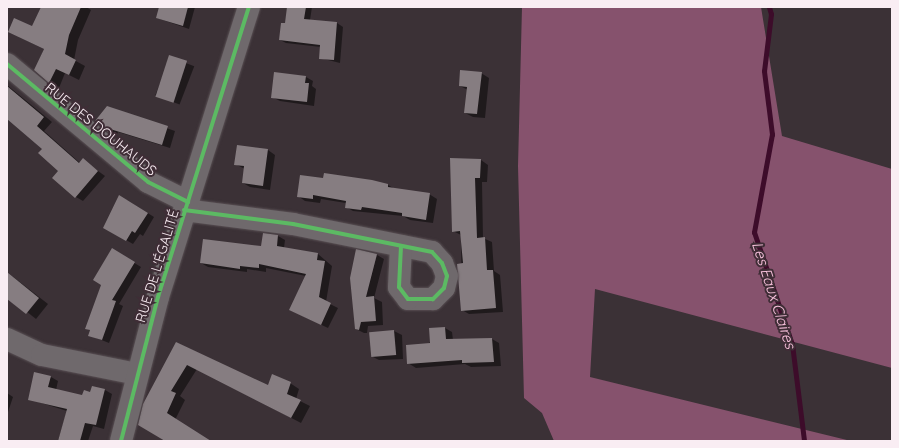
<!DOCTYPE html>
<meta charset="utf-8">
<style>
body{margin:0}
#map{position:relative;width:899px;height:448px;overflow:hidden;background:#3b3136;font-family:Quicksand,sans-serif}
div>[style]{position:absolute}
.forest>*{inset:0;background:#86526d}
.shadow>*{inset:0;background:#0007;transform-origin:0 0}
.stream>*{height:5px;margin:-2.5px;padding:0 2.5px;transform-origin:2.5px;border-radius:2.5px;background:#3d0c2a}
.building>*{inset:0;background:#867d81;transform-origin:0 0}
.roads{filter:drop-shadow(0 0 1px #595054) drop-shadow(0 0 1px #595054)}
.minor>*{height:22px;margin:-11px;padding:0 11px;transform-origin:11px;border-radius:11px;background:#6f696c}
.cycleway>*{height:4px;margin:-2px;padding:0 2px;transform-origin:2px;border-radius:2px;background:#5cba63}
span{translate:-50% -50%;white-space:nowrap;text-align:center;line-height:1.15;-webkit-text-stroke:4px #3f2d36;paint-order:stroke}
.street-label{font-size:14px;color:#f9edf3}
.water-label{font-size:15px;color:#f8c1dc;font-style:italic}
.frame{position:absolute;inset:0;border:8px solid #f9edf3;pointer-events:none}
</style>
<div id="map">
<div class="forest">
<i style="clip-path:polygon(522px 7px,761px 7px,782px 136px,892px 169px,892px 368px,595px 289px,590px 377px,851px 441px,554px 441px,542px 413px,524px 398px,518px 166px)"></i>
</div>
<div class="shadow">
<i style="clip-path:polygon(42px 7px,86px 7px,91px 10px,78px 40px,74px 60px,85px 66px,79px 80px,65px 73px,59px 88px,35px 70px,44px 49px,19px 37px,33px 27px)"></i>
<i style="clip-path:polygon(160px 7px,195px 7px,189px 29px,157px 18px)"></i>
<i style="clip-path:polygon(288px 7px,312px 7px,310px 20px,337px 23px,343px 27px,340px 63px,320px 58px,321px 47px,286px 43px,280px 40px,286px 24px)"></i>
<i style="left:170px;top:57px;width:26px;height:41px;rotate:21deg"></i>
<i style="clip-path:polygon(481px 73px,489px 78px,485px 118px,473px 117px,465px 113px,468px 90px,460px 86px)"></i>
<i style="clip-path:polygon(306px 77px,313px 81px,312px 86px,316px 89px,314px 106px,280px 101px,272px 97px)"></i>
<i style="clip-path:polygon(7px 85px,52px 122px,44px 131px,80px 163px,83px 160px,105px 176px,83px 201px,76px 197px,44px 148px,7px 110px)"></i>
<i style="clip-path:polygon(108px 108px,175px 131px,170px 148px,118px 132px,116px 136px,109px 132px,96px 121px)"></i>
<i style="clip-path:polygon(268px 150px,275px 155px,270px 190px,250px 187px,243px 183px,245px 169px,235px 164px)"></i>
<i style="clip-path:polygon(481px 160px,488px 165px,487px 182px,482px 182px,483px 238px,492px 242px,494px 271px,500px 275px,503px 312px,469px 314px,462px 310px,461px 235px,453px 231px)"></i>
<i style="clip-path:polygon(388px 185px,395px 189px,429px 194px,437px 199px,433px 223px,410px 220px,403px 216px,353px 211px,346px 207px,346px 203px,321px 199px,320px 203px,305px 201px,298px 196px)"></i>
<i style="clip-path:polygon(127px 200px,154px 217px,143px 236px,140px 234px,133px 244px,105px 228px)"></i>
<i style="clip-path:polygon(278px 236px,285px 240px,284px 248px,318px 254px,332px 266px,326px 302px,338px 308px,328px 328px,290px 310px,306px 276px,266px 268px,266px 272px,247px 269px,247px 272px,208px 267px,201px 263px,262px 247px)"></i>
<i style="clip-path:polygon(113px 250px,141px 267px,119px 304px,123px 306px,109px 343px,89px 335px,90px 330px,87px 328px)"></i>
<i style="clip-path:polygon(377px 255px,384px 259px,374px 298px,382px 302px,383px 325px,368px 326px,367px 333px,364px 333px,356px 329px)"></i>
<i style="clip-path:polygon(7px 272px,48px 304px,36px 319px,7px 296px)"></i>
<i style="clip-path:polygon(445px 328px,452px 332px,453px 340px,492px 339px,499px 343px,501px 366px,471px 367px,465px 364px,416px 368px,408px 363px)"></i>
<i style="clip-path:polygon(394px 331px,402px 335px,403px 359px,379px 360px,371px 356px)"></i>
<i style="clip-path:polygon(177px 343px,268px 387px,290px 383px,299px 389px,296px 399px,310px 406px,301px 423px,197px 369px,180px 396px,185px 400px,175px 420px,210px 441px,167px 441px,139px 425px)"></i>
<i style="clip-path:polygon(51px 377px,58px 381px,56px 390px,83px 396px,105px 390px,112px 394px,104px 429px,93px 426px,88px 441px,58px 441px,67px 411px,29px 399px)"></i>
<i style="clip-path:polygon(7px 393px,13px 397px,7px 415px)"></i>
</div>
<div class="stream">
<i style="left:769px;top:7px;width:7px;rotate:74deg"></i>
<i style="left:771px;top:14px;width:57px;rotate:97deg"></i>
<i style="left:764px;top:71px;width:64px;rotate:82.8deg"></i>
<i style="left:772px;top:134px;width:100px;rotate:100.4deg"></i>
<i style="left:754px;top:232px;width:118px;rotate:71.3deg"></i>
<i style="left:792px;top:344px;width:98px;rotate:82.9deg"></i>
</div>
<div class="building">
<i style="clip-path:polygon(41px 7px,81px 7px,69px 35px,65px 54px,76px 60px,69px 75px,56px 69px,49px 83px,34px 70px,44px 49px,8px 32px,14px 18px,32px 26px)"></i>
<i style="clip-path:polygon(159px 7px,188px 7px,183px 26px,156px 18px)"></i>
<i style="clip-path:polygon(287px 7px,306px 7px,304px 19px,337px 22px,334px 60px,319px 59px,320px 45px,279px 40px,281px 23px,285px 23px)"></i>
<i style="left:169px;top:55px;width:19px;height:44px;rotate:18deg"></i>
<i style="clip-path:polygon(460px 70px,482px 72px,477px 114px,464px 113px,467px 87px,459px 86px)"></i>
<i style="clip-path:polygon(274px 72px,306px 76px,305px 83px,309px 83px,307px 102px,271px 98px)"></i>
<i style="clip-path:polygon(7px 86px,44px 117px,37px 126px,79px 163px,83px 158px,98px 171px,75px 198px,52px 178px,58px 171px,38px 153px,42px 149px,7px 119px)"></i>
<i style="clip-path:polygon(107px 106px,168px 126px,162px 145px,110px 129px,108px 132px,95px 121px)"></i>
<i style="clip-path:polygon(237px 145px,268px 149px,263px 186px,242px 183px,244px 166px,234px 165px)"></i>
<i style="clip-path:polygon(450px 158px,481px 159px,480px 178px,475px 178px,477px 238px,485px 237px,487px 270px,493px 270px,496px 308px,461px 311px,457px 264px,463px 263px,460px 231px,452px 232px)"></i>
<i style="clip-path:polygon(324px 173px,372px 180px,388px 184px,388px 187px,430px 193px,426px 220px,402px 216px,402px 213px,362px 207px,361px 210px,345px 208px,346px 201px,313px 195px,313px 199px,297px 197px,300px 175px,323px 178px)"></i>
<i style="clip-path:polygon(119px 195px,148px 213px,135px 233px,132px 231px,126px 241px,103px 228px)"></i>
<i style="clip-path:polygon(263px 233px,278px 235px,277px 246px,318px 253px,317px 260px,325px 261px,319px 297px,331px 303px,321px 325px,289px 310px,306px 274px,259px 264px,259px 268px,240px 266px,240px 269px,200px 263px,203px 239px,261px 246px)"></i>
<i style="clip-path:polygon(112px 248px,135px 262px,112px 300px,116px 301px,102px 340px,88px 336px,90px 330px,85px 329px,101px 285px,93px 280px)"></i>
<i style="clip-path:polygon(356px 249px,377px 254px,366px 297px,374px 296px,376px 321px,361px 322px,359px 330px,355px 329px,350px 278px)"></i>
<i style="clip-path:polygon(7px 272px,39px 298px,26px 314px,7px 299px)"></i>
<i style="clip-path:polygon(445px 327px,446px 339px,492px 338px,494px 362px,462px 363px,462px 360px,407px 364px,406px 345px,430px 343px,429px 328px)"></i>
<i style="left:394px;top:330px;width:25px;height:25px;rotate:85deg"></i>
<i style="clip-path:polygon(176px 342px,268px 385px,272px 374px,291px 382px,287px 394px,301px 400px,291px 418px,187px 365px,171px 391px,176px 393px,167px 413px,211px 441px,165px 441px,138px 425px,143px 404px)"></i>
<i style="clip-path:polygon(34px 372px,51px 376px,48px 387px,82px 395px,84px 390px,90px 392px,92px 386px,105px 389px,96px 425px,85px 423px,80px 441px,58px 441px,67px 409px,28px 400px)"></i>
</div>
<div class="roads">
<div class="minor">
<i style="left:7px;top:64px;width:184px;rotate:39.9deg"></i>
<i style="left:148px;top:182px;width:45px;rotate:26.6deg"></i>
<i style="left:184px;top:210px;width:110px;rotate:7.3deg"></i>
<i style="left:293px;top:224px;width:142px;rotate:11.4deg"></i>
<i style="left:432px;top:252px;width:15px;rotate:48deg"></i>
<i style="left:442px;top:263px;width:14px;rotate:69deg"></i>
<i style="left:447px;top:276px;width:12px;rotate:104deg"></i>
<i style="left:444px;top:288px;width:16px;rotate:135deg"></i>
<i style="left:433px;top:299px;width:25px;rotate:180deg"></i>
<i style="left:408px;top:299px;width:15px;rotate:-127deg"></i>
<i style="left:399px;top:287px;width:41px;rotate:-87.2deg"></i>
<i style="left:7px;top:339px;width:38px;rotate:25deg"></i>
<i style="left:42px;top:355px;width:97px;rotate:11.3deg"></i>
<i style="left:121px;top:441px;width:149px;rotate:-75.6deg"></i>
<i style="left:158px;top:297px;width:304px;rotate:-72.6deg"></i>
</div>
</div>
<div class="cycleway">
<i style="left:7px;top:64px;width:184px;rotate:39.9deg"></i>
<i style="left:148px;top:182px;width:45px;rotate:26.6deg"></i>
<i style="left:184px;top:210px;width:110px;rotate:7.3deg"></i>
<i style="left:293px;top:224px;width:142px;rotate:11.4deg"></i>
<i style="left:432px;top:252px;width:15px;rotate:48deg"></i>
<i style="left:442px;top:263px;width:14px;rotate:69deg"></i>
<i style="left:447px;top:276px;width:12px;rotate:104deg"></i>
<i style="left:444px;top:288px;width:16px;rotate:135deg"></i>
<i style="left:433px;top:299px;width:25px;rotate:180deg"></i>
<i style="left:408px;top:299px;width:15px;rotate:-127deg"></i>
<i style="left:399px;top:287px;width:41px;rotate:-87.2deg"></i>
<i style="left:121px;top:441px;width:149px;rotate:-75.6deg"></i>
<i style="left:158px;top:297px;width:304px;rotate:-72.6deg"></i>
</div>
<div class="street-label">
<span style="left:101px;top:129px;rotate:39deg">RUE DES DOUHAUDS</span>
<span style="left:157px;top:266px;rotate:-73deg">RUE DE L'ÉGALITÉ</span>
</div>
<div class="water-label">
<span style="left:774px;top:295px;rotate:72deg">Les Eaux Claires</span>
</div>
<div class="frame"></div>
</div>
